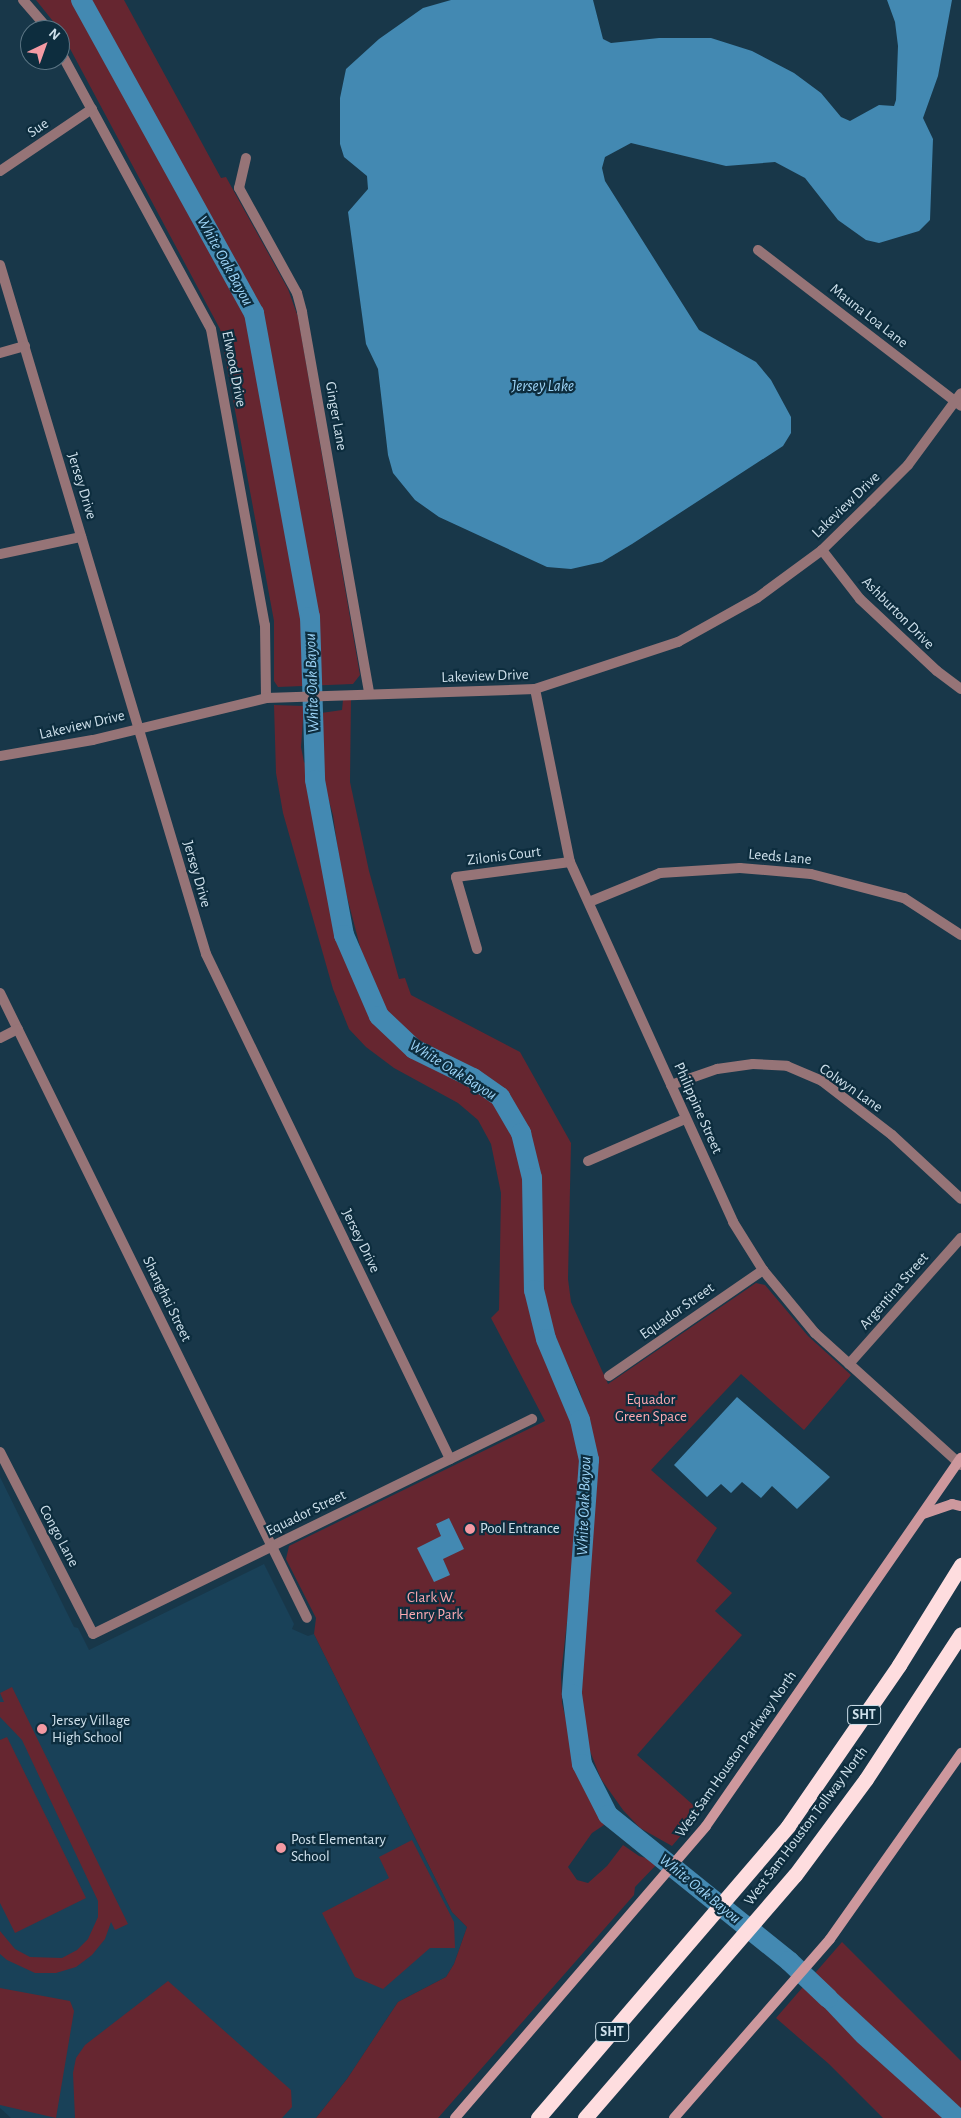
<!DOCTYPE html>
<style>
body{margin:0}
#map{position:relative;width:961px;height:2118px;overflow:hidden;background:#183749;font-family:"Alegreya Sans",sans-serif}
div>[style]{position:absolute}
.built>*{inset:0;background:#194158}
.green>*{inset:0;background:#662630}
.water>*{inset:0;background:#4389b2}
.river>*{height:20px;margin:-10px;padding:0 10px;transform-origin:10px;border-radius:10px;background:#4389b2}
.minor>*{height:10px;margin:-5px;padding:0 5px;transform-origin:5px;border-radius:5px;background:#967477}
.tertiary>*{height:10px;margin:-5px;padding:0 5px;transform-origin:5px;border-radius:5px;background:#967477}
.secondary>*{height:10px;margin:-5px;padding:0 5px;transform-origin:5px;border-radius:5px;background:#cd989d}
.motorway>*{height:15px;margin:-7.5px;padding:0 7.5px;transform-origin:7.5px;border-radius:7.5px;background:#fedddf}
.dots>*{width:14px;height:14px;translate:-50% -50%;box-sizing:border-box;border:2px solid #0d2d3e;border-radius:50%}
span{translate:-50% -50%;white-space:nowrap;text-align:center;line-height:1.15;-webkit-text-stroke:4.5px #0d2d3e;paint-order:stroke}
.shield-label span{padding:1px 4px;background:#0d2d3e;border:1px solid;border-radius:4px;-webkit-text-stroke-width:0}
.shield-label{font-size:14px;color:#cfe1ec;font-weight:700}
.street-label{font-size:15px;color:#cfe1ec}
.park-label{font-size:15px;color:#fda9b1}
.poi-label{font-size:15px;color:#cfe1ec}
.left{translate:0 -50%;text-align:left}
.water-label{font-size:16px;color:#9cd3f6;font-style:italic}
.north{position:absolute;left:20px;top:20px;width:50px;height:50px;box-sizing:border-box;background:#0d2d3e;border:1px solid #5b7584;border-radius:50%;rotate:42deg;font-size:14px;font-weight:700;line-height:20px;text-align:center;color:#cfe1ec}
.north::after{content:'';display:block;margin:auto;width:18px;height:22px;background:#f49aa3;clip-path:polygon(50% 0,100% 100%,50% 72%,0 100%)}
</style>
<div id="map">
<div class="built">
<i style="clip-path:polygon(0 1477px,74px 1627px,78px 1628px,89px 1650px,264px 1564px,294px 1624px,292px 1629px,308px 1636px,314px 1634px,452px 1912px,467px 1927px,454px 1964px,446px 1977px,398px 2002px,347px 2079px,316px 2118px,11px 2118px,0 2108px)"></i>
</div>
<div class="green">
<i style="clip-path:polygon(36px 0,124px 0,221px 178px,226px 177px,288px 289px,298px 317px,360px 675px,353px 684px,278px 687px,274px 681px,274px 621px,220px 329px,60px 30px)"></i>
<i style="clip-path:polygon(351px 699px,350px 782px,369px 871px,399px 979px,405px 978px,411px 995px,520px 1052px,571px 1143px,568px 1279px,571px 1302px,608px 1384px,756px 1283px,765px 1285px,808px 1336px,851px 1375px,804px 1430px,741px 1374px,651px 1470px,717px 1528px,696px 1561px,732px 1593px,715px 1611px,742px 1635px,637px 1755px,701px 1812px,672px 1846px,640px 1828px,623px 1810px,601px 1779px,586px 1741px,577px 1694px,577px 1655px,595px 1448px,580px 1392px,548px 1322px,542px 1288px,541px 1183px,530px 1147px,507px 1098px,492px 1082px,441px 1057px,391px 1018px,367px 973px,341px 874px,333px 815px,322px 777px,321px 713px,342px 710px,343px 700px)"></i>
<i style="clip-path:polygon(274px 705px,304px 706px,301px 747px,304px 762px,310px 768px,319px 846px,333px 914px,354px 977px,375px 1023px,402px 1049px,423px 1063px,472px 1084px,492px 1101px,511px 1130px,521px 1155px,532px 1311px,538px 1338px,577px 1429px,581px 1462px,580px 1510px,561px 1674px,562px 1703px,578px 1770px,610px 1821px,592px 1833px,568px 1867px,577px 1880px,588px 1883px,607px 1866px,623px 1845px,639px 1856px,659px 1862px,635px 1887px,634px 1895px,438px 2118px,316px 2118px,347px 2079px,398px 2002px,446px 1977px,454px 1964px,467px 1927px,452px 1912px,314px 1634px,316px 1618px,286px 1559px,289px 1546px,545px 1421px,491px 1318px,499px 1310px,501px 1193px,491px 1144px,478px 1120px,458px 1103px,394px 1068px,366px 1047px,349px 1029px,333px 989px,283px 813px,276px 773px)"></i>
<i style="clip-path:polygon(12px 1687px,128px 1924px,115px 1930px,111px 1922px,105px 1939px,92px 1955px,76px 1967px,56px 1973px,35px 1973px,7px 1960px,0 1954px,0 1931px,15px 1949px,30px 1957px,62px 1958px,77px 1950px,88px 1939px,98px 1917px,98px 1901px,22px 1740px,0 1717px,0 1702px,4px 1702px,0 1693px)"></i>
<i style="clip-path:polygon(7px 1737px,86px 1898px,15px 1933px,0 1903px,0 1740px)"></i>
<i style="clip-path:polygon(412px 1840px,454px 1922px,455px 1948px,430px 1948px,383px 1989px,355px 1977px,322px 1913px,389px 1878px,379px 1857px)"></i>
<i style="clip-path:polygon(842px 1942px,961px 2061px,961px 2118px,883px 2118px,829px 2064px,776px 2018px)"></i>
<i style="clip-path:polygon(168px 1981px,291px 2090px,292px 2107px,282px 2118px,75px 2118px,73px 2073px,76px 2058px,85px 2045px)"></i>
<i style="clip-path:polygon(0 1988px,70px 2001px,74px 2011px,56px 2118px,0 2105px)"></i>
</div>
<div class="water">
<i style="clip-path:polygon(451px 0,593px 0,603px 39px,611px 43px,659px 38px,711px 38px,752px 51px,794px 73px,821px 93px,841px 117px,850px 121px,879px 105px,894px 106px,896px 100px,898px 46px,895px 22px,887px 0,952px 0,938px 76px,923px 118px,933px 139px,930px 220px,919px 231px,879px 243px,866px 240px,838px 220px,805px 178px,775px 162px,726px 166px,631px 143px,605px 157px,602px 168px,605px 181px,699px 330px,756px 362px,771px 380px,791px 417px,791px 433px,783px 446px,632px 544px,602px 562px,571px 569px,547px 567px,439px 517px,415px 500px,393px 473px,388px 455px,378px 369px,366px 344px,348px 212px,368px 189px,367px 176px,344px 157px,340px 144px,340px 98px,346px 69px,379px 39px,423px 8px)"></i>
<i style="clip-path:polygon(737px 1397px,830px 1477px,797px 1509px,772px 1486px,761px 1498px,742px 1482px,731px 1493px,721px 1484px,707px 1497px,674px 1465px)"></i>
<i style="clip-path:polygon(449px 1518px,464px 1549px,443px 1559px,450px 1575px,434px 1582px,417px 1548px,441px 1536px,436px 1524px)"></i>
<i style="clip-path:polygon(815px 1973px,961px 2108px,961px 2118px,942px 2118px,857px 2042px,804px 1986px)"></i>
</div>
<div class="river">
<i style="left:81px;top:0;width:358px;rotate:61.1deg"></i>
<i style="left:254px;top:313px;width:309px;rotate:79.6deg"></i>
<i style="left:310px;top:617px;width:163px;rotate:88.2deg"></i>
<i style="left:315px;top:780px;width:158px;rotate:79.4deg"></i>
<i style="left:344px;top:935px;width:88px;rotate:66.6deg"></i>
<i style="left:379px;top:1016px;width:48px;rotate:43.3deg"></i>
<i style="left:414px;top:1049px;width:66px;rotate:26.2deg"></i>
<i style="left:473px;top:1078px;width:33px;rotate:35deg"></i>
<i style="left:500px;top:1097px;width:42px;rotate:59.7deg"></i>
<i style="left:521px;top:1133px;width:46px;rotate:76.3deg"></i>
<i style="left:532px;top:1178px;width:112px;rotate:89deg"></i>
<i style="left:534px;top:1290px;width:50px;rotate:76.2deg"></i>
<i style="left:546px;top:1339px;width:88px;rotate:67.2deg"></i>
<i style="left:580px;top:1420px;width:41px;rotate:77.3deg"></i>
<i style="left:589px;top:1460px;width:235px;rotate:94.2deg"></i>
<i style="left:572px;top:1694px;width:71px;rotate:81.9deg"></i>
<i style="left:582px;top:1764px;width:57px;rotate:63deg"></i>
<i style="left:608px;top:1815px;width:233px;rotate:38.9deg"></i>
<i style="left:789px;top:1961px;width:54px;rotate:43.5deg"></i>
</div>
<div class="minor">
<i style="left:23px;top:0;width:40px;rotate:49deg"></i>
<i style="left:60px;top:51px;width:316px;rotate:61.5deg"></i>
<i style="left:211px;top:329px;width:301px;rotate:79.7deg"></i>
<i style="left:265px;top:625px;width:73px;rotate:89.2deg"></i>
<i style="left:246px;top:158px;width:31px;rotate:103deg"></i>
<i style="left:239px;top:188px;width:120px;rotate:61.1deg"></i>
<i style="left:297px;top:293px;width:20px;rotate:75deg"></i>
<i style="left:302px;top:312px;width:386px;rotate:80deg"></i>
<i style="left:0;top:171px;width:111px;rotate:-34deg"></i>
<i style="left:758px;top:250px;width:256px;rotate:37.5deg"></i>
<i style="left:0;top:265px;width:719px;rotate:73.35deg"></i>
<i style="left:206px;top:954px;width:561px;rotate:64.21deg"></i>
<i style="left:0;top:353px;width:26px;rotate:-16deg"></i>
<i style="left:822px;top:550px;width:62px;rotate:52.2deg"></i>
<i style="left:860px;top:599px;width:105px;rotate:43.1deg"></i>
<i style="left:937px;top:671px;width:30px;rotate:37deg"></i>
<i style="left:0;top:554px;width:83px;rotate:-11.9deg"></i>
<i style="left:535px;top:689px;width:151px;rotate:-18.2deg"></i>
<i style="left:678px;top:642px;width:90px;rotate:-29.1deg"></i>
<i style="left:757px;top:598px;width:81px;rotate:-36.4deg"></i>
<i style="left:822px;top:550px;width:69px;rotate:-44.4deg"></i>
<i style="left:871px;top:502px;width:52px;rotate:-45deg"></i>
<i style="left:908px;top:465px;width:89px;rotate:-53.6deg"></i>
<i style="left:589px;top:902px;width:77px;rotate:-22.2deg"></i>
<i style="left:660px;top:873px;width:80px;rotate:-3.6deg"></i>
<i style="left:740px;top:868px;width:71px;rotate:4.8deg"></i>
<i style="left:811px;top:874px;width:96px;rotate:14.5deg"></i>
<i style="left:904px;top:898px;width:68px;rotate:33deg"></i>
<i style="left:477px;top:949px;width:75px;rotate:-106.3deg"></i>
<i style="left:456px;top:877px;width:115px;rotate:-7.5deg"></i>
<i style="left:0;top:993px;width:696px;rotate:63.84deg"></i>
<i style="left:0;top:1038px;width:20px;rotate:-27deg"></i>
<i style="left:671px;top:1085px;width:49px;rotate:-19.2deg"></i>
<i style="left:717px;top:1069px;width:36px;rotate:-8deg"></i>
<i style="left:753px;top:1064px;width:34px;rotate:3deg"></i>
<i style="left:787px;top:1066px;width:38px;rotate:23deg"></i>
<i style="left:822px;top:1081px;width:88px;rotate:37.6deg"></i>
<i style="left:892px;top:1135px;width:94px;rotate:42.8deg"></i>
<i style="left:588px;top:1161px;width:106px;rotate:-23.4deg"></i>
<i style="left:849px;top:1364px;width:169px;rotate:-48.4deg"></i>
<i style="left:609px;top:1376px;width:187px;rotate:-34.5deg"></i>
<i style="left:0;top:1452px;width:204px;rotate:62.9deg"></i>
<i style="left:93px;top:1634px;width:489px;rotate:-26.1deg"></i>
</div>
<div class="tertiary">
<i style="left:0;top:756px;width:94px;rotate:-9.8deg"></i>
<i style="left:93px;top:740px;width:178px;rotate:-13.6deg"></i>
<i style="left:266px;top:698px;width:269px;rotate:-1.9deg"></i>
<i style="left:535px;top:689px;width:177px;rotate:78.6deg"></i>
<i style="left:570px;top:862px;width:395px;rotate:65.6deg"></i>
<i style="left:733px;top:1222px;width:57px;rotate:58deg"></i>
<i style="left:763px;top:1270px;width:82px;rotate:50.5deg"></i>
<i style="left:815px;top:1333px;width:197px;rotate:42.1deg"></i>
</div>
<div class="secondary">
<i style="left:923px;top:1514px;width:31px;rotate:-19deg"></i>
<i style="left:952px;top:1504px;width:9px;rotate:13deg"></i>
<i style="left:455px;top:2118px;width:385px;rotate:-49.3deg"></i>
<i style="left:706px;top:1826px;width:448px;rotate:-55.3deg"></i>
<i style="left:674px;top:2118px;width:237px;rotate:-48.9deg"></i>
<i style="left:830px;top:1939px;width:228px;rotate:-54.8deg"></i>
</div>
<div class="motorway">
<i style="left:538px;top:2118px;width:384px;rotate:-49.4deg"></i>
<i style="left:788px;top:1826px;width:196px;rotate:-55.4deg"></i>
<i style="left:899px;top:1665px;width:118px;rotate:-58.2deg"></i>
<i style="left:585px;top:2118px;width:321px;rotate:-49.2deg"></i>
<i style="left:795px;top:1875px;width:119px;rotate:-53.5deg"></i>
<i style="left:866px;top:1779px;width:173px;rotate:-56.8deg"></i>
</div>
<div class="dots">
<i style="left:470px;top:1529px;background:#f49aa3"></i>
<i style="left:42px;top:1729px;background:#f49aa3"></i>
<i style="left:281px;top:1848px;background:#f49aa3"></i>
</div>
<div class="shield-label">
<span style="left:864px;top:1715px">SHT</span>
<span style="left:612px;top:2032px">SHT</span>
</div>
<div class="street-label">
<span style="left:38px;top:128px;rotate:-34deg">Sue</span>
<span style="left:869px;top:316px;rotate:38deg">Mauna Loa Lane</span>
<span style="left:234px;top:369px;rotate:79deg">Elwood Drive</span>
<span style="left:336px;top:416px;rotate:80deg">Ginger Lane</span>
<span style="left:82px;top:486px;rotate:73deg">Jersey Drive</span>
<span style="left:846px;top:505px;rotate:-44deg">Lakeview Drive</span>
<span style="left:898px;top:613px;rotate:45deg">Ashburton Drive</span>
<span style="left:485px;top:676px;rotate:-2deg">Lakeview Drive</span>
<span style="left:82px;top:725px;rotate:-13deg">Lakeview Drive</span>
<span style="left:504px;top:856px;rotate:-7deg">Zilonis Court</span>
<span style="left:780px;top:857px;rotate:5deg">Leeds Lane</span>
<span style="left:197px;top:874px;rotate:74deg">Jersey Drive</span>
<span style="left:851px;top:1088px;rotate:35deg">Colwyn Lane</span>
<span style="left:698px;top:1108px;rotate:66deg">Philippine Street</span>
<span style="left:361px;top:1241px;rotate:64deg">Jersey Drive</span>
<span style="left:894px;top:1291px;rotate:-49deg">Argentina Street</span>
<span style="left:167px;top:1299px;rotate:64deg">Shanghai Street</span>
<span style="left:677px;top:1311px;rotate:-35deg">Equador Street</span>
<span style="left:306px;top:1513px;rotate:-26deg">Equador Street</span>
<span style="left:59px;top:1536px;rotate:62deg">Congo Lane</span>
<span style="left:736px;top:1754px;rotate:-55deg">West Sam Houston Parkway North</span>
<span style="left:806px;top:1826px;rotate:-53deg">West Sam Houston Tollway North</span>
</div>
<div class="park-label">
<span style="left:651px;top:1408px">Equador<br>Green Space</span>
<span style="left:431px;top:1606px">Clark W.<br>Henry Park</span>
</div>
<div class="poi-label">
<span class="left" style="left:480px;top:1529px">Pool Entrance</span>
<span class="left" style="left:52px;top:1729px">Jersey Village<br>High School</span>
<span class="left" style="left:291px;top:1848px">Post Elementary<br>School</span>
</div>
<div class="water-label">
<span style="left:225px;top:261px;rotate:61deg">White Oak Bayou</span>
<span style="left:543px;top:386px">Jersey Lake</span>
<span style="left:312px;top:683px;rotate:-92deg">White Oak Bayou</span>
<span style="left:453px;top:1070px;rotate:32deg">White Oak Bayou</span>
<span style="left:584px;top:1506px;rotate:-88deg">White Oak Bayou</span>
<span style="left:700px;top:1889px;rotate:39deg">White Oak Bayou</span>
</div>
<div class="north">N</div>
</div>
